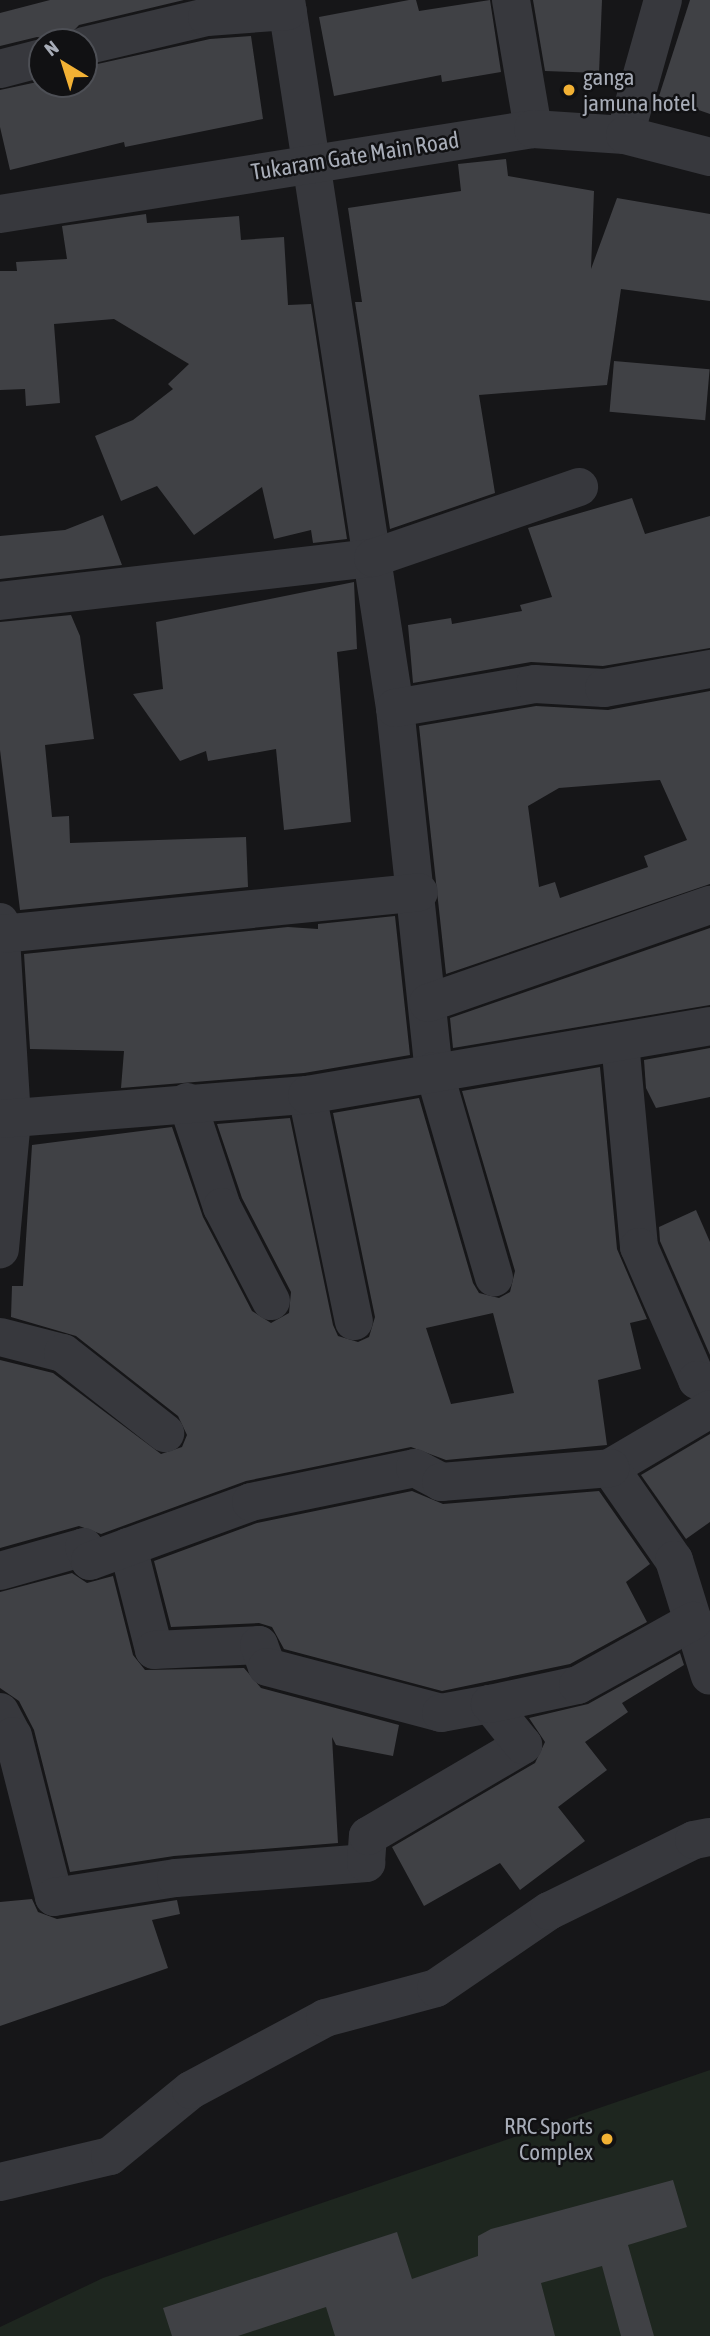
<!DOCTYPE html>
<style>
body{margin:0}
#map{position:relative;width:710px;height:2336px;overflow:hidden;background:#161618;font-family:"Asap Condensed",sans-serif}
div>[style]{position:absolute}
.green>*{inset:0;background:#1e261f}
.building>*{inset:0;background:#404145;transform-origin:0 0}
.minor>*{height:38px;margin:-19px;padding:0 19px;transform-origin:19px;border-radius:19px;background:#37383d}
.dots>*{width:19px;height:19px;translate:-50% -50%;box-sizing:border-box;border:4px solid #111113;border-radius:50%}
span{translate:-50% -50%;white-space:nowrap;text-align:center;line-height:1.15;-webkit-text-stroke:5px #111113;paint-order:stroke}
.poi-label{font-size:23px;color:#a8adb8}
.left{translate:0 -50%;text-align:left}
.right{translate:-100% -50%;text-align:right}
.street-label{font-size:23px;color:#a8adb8}
.north{position:absolute;left:28px;top:28px;width:70px;height:70px;box-sizing:border-box;background:#111113;border:2px solid #4d4f55;border-radius:50%;rotate:322deg;font-size:19px;font-weight:700;line-height:28px;text-align:center;color:#a8adb8}
.north::after{content:'';display:block;margin:auto;width:24px;height:32px;background:#f2b134;clip-path:polygon(50% 0,100% 100%,50% 72%,0 100%)}
</style>
<div id="map">
<div class="green">
<i style="clip-path:polygon(710px 2070px,710px 2336px,0 2336px,0 2327px,103px 2278px)"></i>
</div>
<div class="building">
<i style="clip-path:polygon(50px 0,184px 0,79px 25px,63px 42px,37px 37px,0 46px,0 13px)"></i>
<i style="clip-path:polygon(409px 0,416px 0,419px 11px,490px 0,501px 72px,442px 82px,441px 75px,334px 96px,319px 17px)"></i>
<i style="clip-path:polygon(533px 0,602px 0,599px 73px,545px 71px)"></i>
<i style="clip-path:polygon(690px 0,710px 0,710px 114px,659px 96px)"></i>
<i style="clip-path:polygon(251px 36px,263px 119px,125px 147px,124px 142px,10px 170px,0 127px,0 90px,42px 81px,84px 84px,84px 67px,210px 39px)"></i>
<i style="clip-path:polygon(506px 159px,508px 176px,594px 191px,591px 269px,617px 198px,710px 214px,710px 301px,621px 289px,607px 385px,479px 395px,495px 493px,390px 529px,355px 302px,362px 302px,348px 208px,461px 191px,458px 164px)"></i>
<i style="clip-path:polygon(146px 214px,147px 223px,239px 216px,241px 240px,284px 237px,288px 305px,311px 304px,347px 539px,313px 543px,311px 530px,274px 539px,262px 487px,194px 535px,157px 486px,121px 501px,95px 436px,133px 420px,173px 389px,168px 384px,189px 364px,114px 319px,54px 324px,60px 403px,26px 406px,25px 389px,0 390px,0 271px,17px 271px,16px 262px,67px 259px,62px 226px)"></i>
<i style="left:614px;top:361px;width:96px;height:51px;rotate:5deg"></i>
<i style="clip-path:polygon(632px 498px,645px 534px,710px 516px,710px 648px,603px 666px,531px 662px,413px 683px,408px 625px,451px 618px,452px 624px,522px 611px,520px 605px,552px 597px,528px 528px)"></i>
<i style="clip-path:polygon(103px 515px,122px 565px,0 579px,0 536px,65px 530px)"></i>
<i style="clip-path:polygon(354px 582px,357px 649px,337px 652px,351px 822px,284px 830px,276px 749px,208px 761px,206px 751px,180px 761px,133px 694px,163px 689px,156px 622px)"></i>
<i style="clip-path:polygon(71px 615px,80px 636px,94px 739px,45px 745px,52px 817px,69px 816px,70px 843px,246px 837px,248px 887px,20px 910px,0 750px,0 622px)"></i>
<i style="clip-path:polygon(evenodd,710px 691px,710px 884px,446px 974px,419px 726px,536px 706px,608px 710px,710px 691px,660px 780px,687px 840px,644px 856px,648px 867px,560px 898px,555px 882px,539px 887px,528px 806px,559px 788px,660px 780px)"></i>
<i style="clip-path:polygon(395px 916px,410px 1055px,304px 1073px,121px 1088px,124px 1051px,30px 1049px,24px 954px,288px 927px,318px 929px,318px 924px)"></i>
<i style="clip-path:polygon(710px 928px,710px 1005px,453px 1048px,450px 1018px)"></i>
<i style="clip-path:polygon(710px 1048px,710px 1097px,656px 1108px,646px 1088px,644px 1060px)"></i>
<i style="clip-path:polygon(evenodd,600px 1067px,617px 1249px,647px 1319px,630px 1323px,641px 1369px,598px 1380px,607px 1445px,446px 1460px,411px 1447px,246px 1481px,101px 1534px,79px 1526px,0 1548px,0 1360px,53px 1373px,161px 1454px,182px 1447px,187px 1435px,178px 1416px,76px 1336px,11px 1317px,12px 1286px,23px 1286px,32px 1145px,172px 1127px,203px 1217px,252px 1311px,271px 1323px,289px 1313px,291px 1292px,242px 1198px,217px 1124px,290px 1118px,333px 1325px,338px 1336px,358px 1342px,369px 1337px,375px 1317px,333px 1113px,419px 1098px,473px 1283px,479px 1293px,499px 1298px,510px 1292px,515px 1271px,462px 1091px,600px 1067px,493px 1313px,514px 1393px,451px 1404px,426px 1328px,493px 1313px)"></i>
<i style="clip-path:polygon(696px 1210px,710px 1242px,710px 1355px,660px 1241px,659px 1227px)"></i>
<i style="clip-path:polygon(710px 1434px,710px 1522px,686px 1539px,641px 1475px)"></i>
<i style="clip-path:polygon(412px 1491px,443px 1504px,599px 1491px,650px 1564px,626px 1582px,647px 1622px,570px 1664px,442px 1691px,284px 1649px,272px 1627px,259px 1623px,171px 1627px,154px 1561px,257px 1523px)"></i>
<i style="clip-path:polygon(72px 1573px,87px 1583px,113px 1576px,133px 1655px,145px 1670px,244px 1668px,261px 1688px,399px 1725px,393px 1756px,336px 1745px,332px 1737px,338px 1843px,174px 1856px,70px 1872px,34px 1730px,19px 1701px,0 1688px,0 1592px)"></i>
<i style="clip-path:polygon(680px 1653px,684px 1665px,622px 1703px,628px 1712px,585px 1742px,607px 1770px,558px 1807px,585px 1841px,520px 1890px,500px 1863px,424px 1906px,392px 1847px,535px 1763px,545px 1742px,529px 1718px,588px 1704px)"></i>
<i style="clip-path:polygon(32px 1899px,38px 1912px,57px 1919px,177px 1900px,180px 1914px,152px 1920px,168px 1968px,0 2026px,0 1902px)"></i>
<i style="clip-path:polygon(673px 2180px,687px 2227px,628px 2245px,654px 2336px,621px 2336px,602px 2266px,541px 2283px,555px 2336px,335px 2336px,326px 2307px,238px 2336px,172px 2336px,163px 2308px,397px 2232px,412px 2279px,478px 2256px,478px 2236px,491px 2229px)"></i>
</div>
<div class="minor">
<i style="left:286px;top:0;width:716px;rotate:81.25deg"></i>
<i style="left:395px;top:708px;width:365px;rotate:83.9deg"></i>
<i style="left:434px;top:1071px;width:215px;rotate:73.8deg"></i>
<i style="left:511px;top:0;width:131px;rotate:80.3deg"></i>
<i style="left:84px;top:46px;width:126px;rotate:-13.3deg"></i>
<i style="left:207px;top:17px;width:81px;rotate:-4.2deg"></i>
<i style="left:0;top:69px;width:43px;rotate:-14.7deg"></i>
<i style="left:625px;top:135px;width:140px;rotate:-74.3deg"></i>
<i style="left:0;top:214px;width:540px;rotate:-9.06deg"></i>
<i style="left:533px;top:129px;width:92px;rotate:3.7deg"></i>
<i style="left:625px;top:135px;width:88px;rotate:14.5deg"></i>
<i style="left:0;top:601px;width:375px;rotate:-6.6deg"></i>
<i style="left:373px;top:558px;width:218px;rotate:-19deg"></i>
<i style="left:395px;top:708px;width:142px;rotate:-9.7deg"></i>
<i style="left:535px;top:684px;width:69px;rotate:3.3deg"></i>
<i style="left:604px;top:688px;width:108px;rotate:-10.2deg"></i>
<i style="left:0;top:922px;width:197px;rotate:86.5deg"></i>
<i style="left:12px;top:1119px;width:131px;rotate:95.3deg"></i>
<i style="left:1px;top:934px;width:420px;rotate:-5.7deg"></i>
<i style="left:428px;top:1003px;width:299px;rotate:-19.2deg"></i>
<i style="left:620px;top:1042px;width:206px;rotate:84.7deg"></i>
<i style="left:639px;top:1247px;width:145px;rotate:66.4deg"></i>
<i style="left:697px;top:1380px;width:14px;rotate:17deg"></i>
<i style="left:307px;top:1095px;width:231px;rotate:78.3deg"></i>
<i style="left:187px;top:1102px;width:111px;rotate:71.6deg"></i>
<i style="left:222px;top:1207px;width:106px;rotate:62.5deg"></i>
<i style="left:0;top:1119px;width:308px;rotate:-4.5deg"></i>
<i style="left:307px;top:1095px;width:409px;rotate:-9.7deg"></i>
<i style="left:0;top:1337px;width:65px;rotate:14.3deg"></i>
<i style="left:63px;top:1353px;width:130px;rotate:38.1deg"></i>
<i style="left:710px;top:1409px;width:116px;rotate:149.5deg"></i>
<i style="left:610px;top:1468px;width:112px;rotate:55.2deg"></i>
<i style="left:674px;top:1560px;width:121px;rotate:72.8deg"></i>
<i style="left:128px;top:1547px;width:106px;rotate:75.8deg"></i>
<i style="left:154px;top:1650px;width:105px;rotate:-2.7deg"></i>
<i style="left:259px;top:1645px;width:23px;rotate:70deg"></i>
<i style="left:267px;top:1667px;width:180px;rotate:14.8deg"></i>
<i style="left:441px;top:1713px;width:50px;rotate:-10.4deg"></i>
<i style="left:0;top:1571px;width:87px;rotate:-15.9deg"></i>
<i style="left:84px;top:1547px;width:15px;rotate:67deg"></i>
<i style="left:90px;top:1561px;width:171px;rotate:-20.1deg"></i>
<i style="left:251px;top:1502px;width:167px;rotate:-11.7deg"></i>
<i style="left:415px;top:1468px;width:30px;rotate:28deg"></i>
<i style="left:441px;top:1482px;width:170px;rotate:-4.7deg"></i>
<i style="left:0;top:1712px;width:27px;rotate:62deg"></i>
<i style="left:13px;top:1736px;width:166px;rotate:75.7deg"></i>
<i style="left:54px;top:1897px;width:123px;rotate:-8.9deg"></i>
<i style="left:176px;top:1878px;width:191px;rotate:-4.5deg"></i>
<i style="left:366px;top:1863px;width:27px;rotate:-86deg"></i>
<i style="left:368px;top:1836px;width:180px;rotate:-30.4deg"></i>
<i style="left:523px;top:1745px;width:53px;rotate:-128.8deg"></i>
<i style="left:490px;top:1704px;width:90px;rotate:-12.2deg"></i>
<i style="left:578px;top:1685px;width:132px;rotate:-29.1deg"></i>
<i style="left:0;top:2182px;width:113px;rotate:-13.3deg"></i>
<i style="left:110px;top:2156px;width:104px;rotate:-39.2deg"></i>
<i style="left:191px;top:2090px;width:152px;rotate:-28.2deg"></i>
<i style="left:325px;top:2018px;width:115px;rotate:-15.1deg"></i>
<i style="left:436px;top:1988px;width:137px;rotate:-34.3deg"></i>
<i style="left:549px;top:1911px;width:161px;rotate:-26.1deg"></i>
<i style="left:694px;top:1840px;width:16px;rotate:-11deg"></i>
</div>
<div class="dots">
<i style="left:569px;top:90px;background:#f2b134"></i>
<i style="left:607px;top:2139px;background:#f2b134"></i>
</div>
<div class="poi-label">
<span class="left" style="left:583px;top:90px">ganga<br>jamuna hotel</span>
<span class="right" style="left:593px;top:2139px">RRC Sports<br>Complex</span>
</div>
<div class="street-label">
<span style="left:355px;top:156px;rotate:-9deg">Tukaram Gate Main Road</span>
</div>
<div class="north">N</div>
</div>
